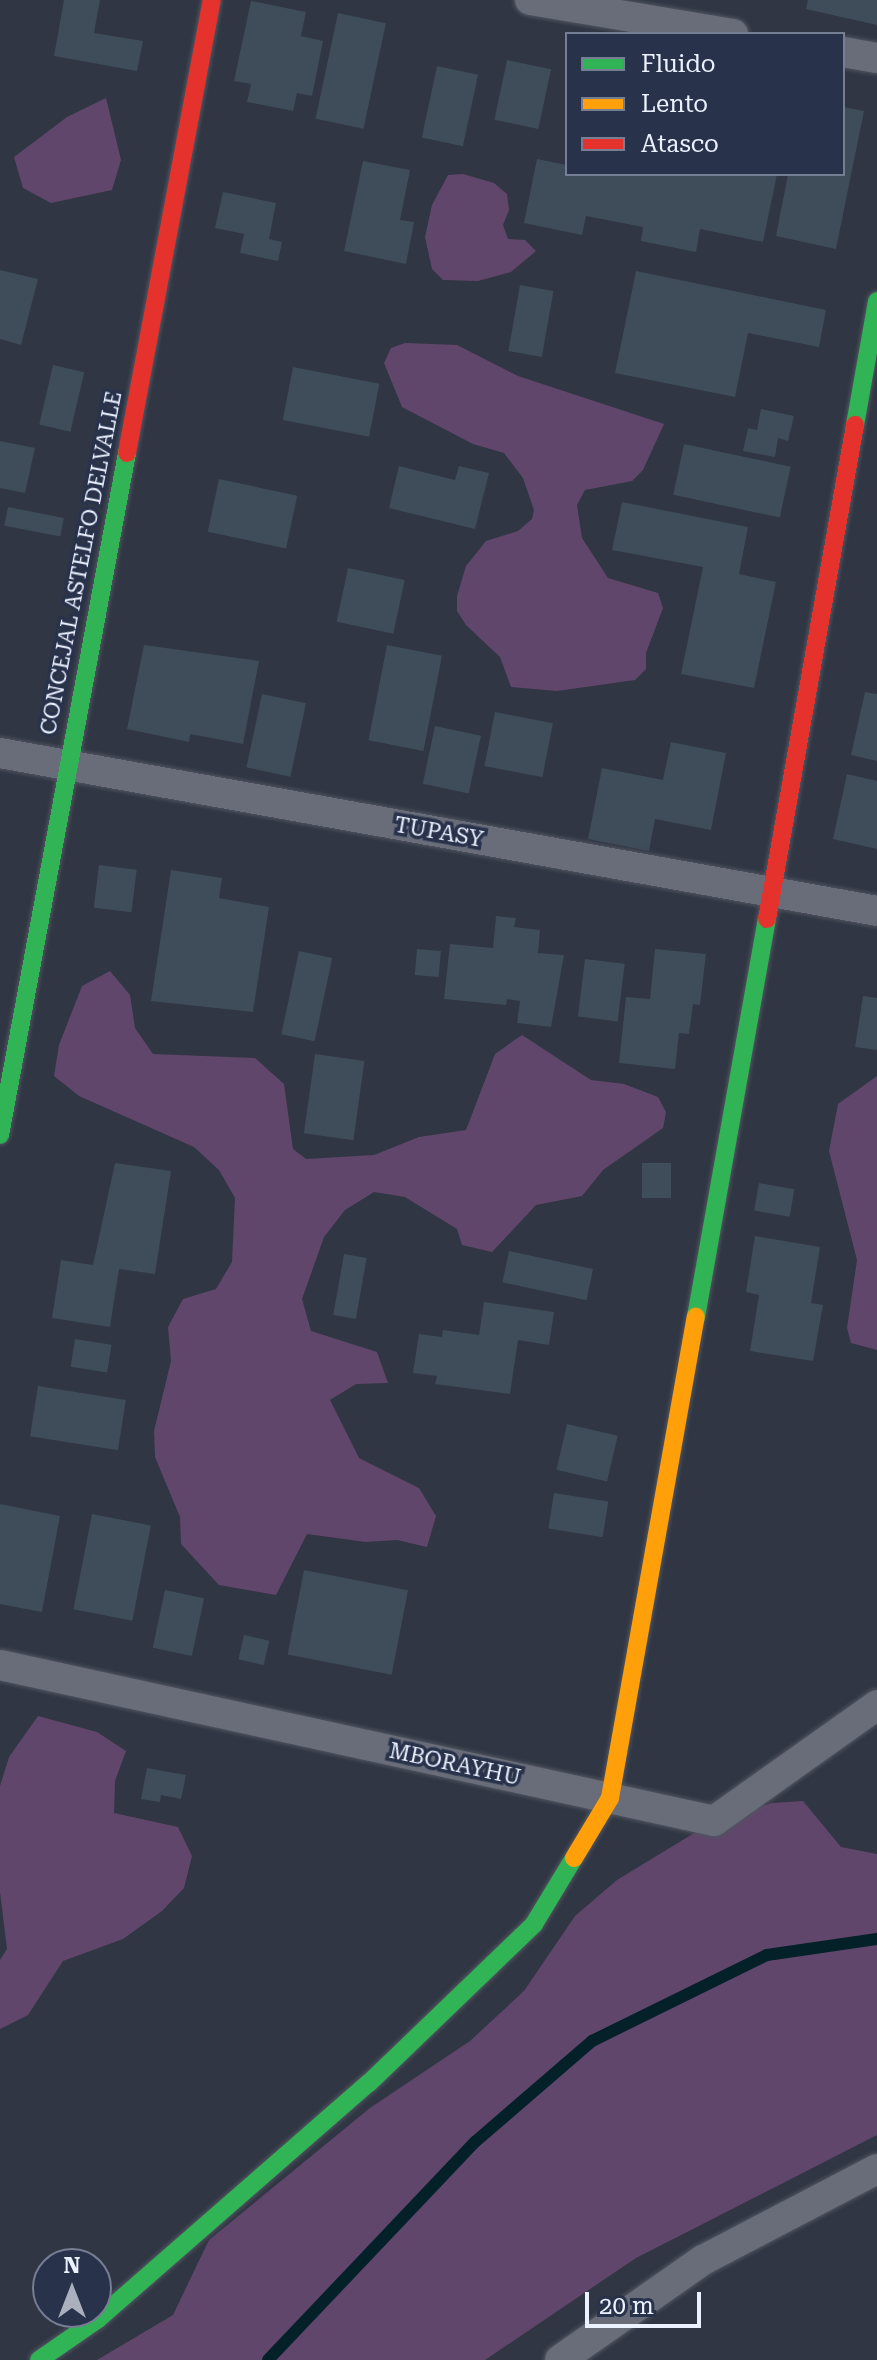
<!DOCTYPE html>
<style>
body{margin:0}
#map{position:relative;width:877px;height:2360px;overflow:hidden;background:#303643;font-family:"Roboto Serif",serif}
div>[style]{position:absolute}
.green>*{inset:0;background:#61466b}
.stream>*{height:12px;margin:-6px;padding:0 6px;transform-origin:6px;border-radius:6px;background:#04212a}
.building>*{inset:0;background:#3f4c59;transform-origin:0 0}
.roads{filter:drop-shadow(0 0 2px #505560) drop-shadow(0 0 2px #505560)}
.street>*{height:30px;margin:-15px;padding:0 15px;transform-origin:15px;border-radius:15px;background:#696d79}
.fast>*{height:18px;margin:-9px;padding:0 9px;transform-origin:9px;border-radius:9px;background:#30b455}
.slow>*{height:18px;margin:-9px;padding:0 9px;transform-origin:9px;border-radius:9px;background:#ff9f0a}
.jam>*{height:18px;margin:-9px;padding:0 9px;transform-origin:9px;border-radius:9px;background:#e5322d}
span{translate:-50% -50%;white-space:nowrap;text-align:center;line-height:1.15;-webkit-text-stroke:7px #28324b;paint-order:stroke}
.street-label{font-size:22px;color:#ecf1ff}
.legend{position:absolute;left:565px;top:32px;width:280px;height:144px;box-sizing:border-box;background:#28324b;border:2px solid #767e93;margin:0;padding:10px 14px;list-style:none;font-size:24px;color:#ecf1ff}
.legend li{display:flex;align-items:center;gap:16px;height:40px}
.legend b{width:40px;border:2px solid #767e93}
.north{position:absolute;left:32px;top:2248px;width:80px;height:80px;box-sizing:border-box;background:#28324b;border:2px solid #767e93;border-radius:50%;rotate:0deg;font-size:22px;font-weight:700;line-height:32px;text-align:center;color:#ecf1ff}
.north::after{content:'';display:block;margin:auto;width:28px;height:36px;background:#aab0bd;clip-path:polygon(50% 0,100% 100%,50% 72%,0 100%)}
.scale{position:absolute;left:585px;top:2292px;width:116px;height:36px;box-sizing:border-box;border:4px solid #ecf1ff;border-top:0;padding-left:10px;font-size:24px;line-height:28px;white-space:nowrap;color:#ecf1ff;-webkit-text-stroke:6px #28324b;paint-order:stroke}
</style>
<div id="map">
<div class="green">
<i style="clip-path:polygon(106px 98px,121px 160px,112px 190px,51px 203px,23px 188px,14px 157px,67px 117px)"></i>
<i style="clip-path:polygon(463px 174px,494px 183px,507px 194px,509px 210px,503px 225px,508px 239px,525px 240px,536px 251px,511px 272px,478px 281px,443px 280px,432px 269px,425px 237px,432px 205px,448px 175px)"></i>
<i style="clip-path:polygon(405px 343px,457px 345px,518px 376px,664px 424px,643px 470px,632px 481px,585px 490px,577px 505px,582px 538px,608px 578px,658px 593px,663px 608px,646px 653px,646px 669px,635px 680px,557px 691px,511px 687px,500px 657px,466px 625px,457px 611px,457px 596px,466px 566px,486px 541px,518px 531px,532px 519px,534px 510px,523px 478px,504px 453px,473px 444px,402px 407px,384px 363px,391px 348px)"></i>
<i style="clip-path:polygon(110px 971px,130px 995px,135px 1028px,153px 1054px,255px 1058px,284px 1084px,293px 1149px,306px 1159px,374px 1155px,419px 1137px,466px 1130px,495px 1054px,522px 1035px,591px 1080px,624px 1084px,658px 1097px,666px 1112px,663px 1128px,603px 1170px,582px 1196px,536px 1205px,492px 1252px,462px 1245px,457px 1229px,405px 1197px,374px 1192px,345px 1210px,324px 1237px,302px 1299px,311px 1331px,377px 1352px,388px 1383px,356px 1384px,330px 1400px,359px 1458px,419px 1488px,436px 1516px,427px 1547px,397px 1540px,366px 1542px,307px 1534px,276px 1595px,219px 1585px,181px 1544px,180px 1517px,155px 1457px,154px 1431px,171px 1361px,168px 1327px,183px 1299px,216px 1289px,232px 1262px,235px 1198px,219px 1170px,194px 1147px,79px 1096px,54px 1076px,59px 1045px,82px 986px)"></i>
<i style="clip-path:polygon(877px 1076px,877px 1350px,851px 1343px,847px 1328px,857px 1260px,829px 1151px,838px 1104px)"></i>
<i style="clip-path:polygon(38px 1716px,97px 1732px,126px 1751px,115px 1781px,114px 1813px,178px 1827px,192px 1856px,184px 1888px,162px 1911px,123px 1939px,63px 1961px,28px 2015px,0 2029px,0 1960px,7px 1949px,0 1892px,0 1786px,9px 1757px)"></i>
<i style="clip-path:polygon(803px 1801px,841px 1847px,877px 1854px,877px 2135px,636px 2258px,485px 2360px,97px 2360px,173px 2315px,209px 2240px,370px 2108px,470px 2041px,524px 1991px,575px 1916px,617px 1880px,714px 1821px,772px 1803px)"></i>
</div>
<div class="stream">
<i style="left:268px;top:2360px;width:301px;rotate:-46.5deg"></i>
<i style="left:475px;top:2142px;width:155px;rotate:-40.8deg"></i>
<i style="left:592px;top:2041px;width:195px;rotate:-26.2deg"></i>
<i style="left:767px;top:1955px;width:111px;rotate:-8.3deg"></i>
</div>
<div class="building">
<i style="clip-path:polygon(64px 0,100px 0,94px 33px,143px 41px,137px 71px,54px 56px)"></i>
<i style="clip-path:polygon(808px 0,877px 0,877px 25px,806px 9px)"></i>
<i style="clip-path:polygon(251px 1px,306px 12px,301px 36px,323px 41px,312px 96px,297px 93px,293px 111px,247px 102px,251px 84px,234px 81px)"></i>
<i style="left:338px;top:13px;width:49px;height:108px;rotate:12deg"></i>
<i style="left:507px;top:60px;width:45px;height:61px;rotate:12deg"></i>
<i style="left:437px;top:66px;width:42px;height:73px;rotate:12deg"></i>
<i style="clip-path:polygon(843px 107px,864px 111px,836px 249px,776px 236px,788px 174px,843px 174px)"></i>
<i style="clip-path:polygon(537px 159px,567px 165px,567px 174px,777px 174px,763px 242px,700px 229px,696px 252px,641px 241px,643px 227px,586px 216px,582px 235px,524px 223px)"></i>
<i style="clip-path:polygon(363px 161px,410px 170px,400px 220px,414px 222px,406px 264px,344px 251px)"></i>
<i style="clip-path:polygon(223px 192px,276px 203px,269px 239px,282px 242px,278px 261px,240px 253px,244px 234px,215px 228px)"></i>
<i style="clip-path:polygon(0 270px,38px 279px,21px 345px,0 339px)"></i>
<i style="clip-path:polygon(636px 271px,826px 310px,819px 347px,748px 333px,735px 397px,615px 373px)"></i>
<i style="left:520px;top:285px;width:34px;height:67px;rotate:10deg"></i>
<i style="left:53px;top:365px;width:32px;height:61px;rotate:13deg"></i>
<i style="left:293px;top:367px;width:88px;height:54px;rotate:11deg"></i>
<i style="clip-path:polygon(761px 409px,794px 416px,788px 441px,778px 438px,775px 457px,743px 451px,748px 428px,757px 430px)"></i>
<i style="clip-path:polygon(0 441px,35px 448px,25px 493px,0 488px)"></i>
<i style="left:684px;top:444px;width:109px;height:52px;rotate:12deg"></i>
<i style="clip-path:polygon(399px 466px,455px 480px,459px 466px,489px 473px,475px 529px,389px 508px)"></i>
<i style="left:219px;top:479px;width:80px;height:54px;rotate:12deg"></i>
<i style="clip-path:polygon(622px 502px,748px 527px,739px 574px,776px 582px,754px 688px,681px 674px,703px 567px,612px 550px)"></i>
<i style="left:8px;top:507px;width:57px;height:19px;rotate:11deg"></i>
<i style="left:348px;top:568px;width:58px;height:55px;rotate:12deg"></i>
<i style="clip-path:polygon(144px 645px,259px 661px,243px 744px,190px 734px,189px 742px,127px 729px)"></i>
<i style="left:387px;top:645px;width:56px;height:97px;rotate:11deg"></i>
<i style="clip-path:polygon(865px 692px,877px 694px,877px 761px,851px 755px)"></i>
<i style="left:262px;top:694px;width:45px;height:75px;rotate:12deg"></i>
<i style="left:495px;top:712px;width:59px;height:55px;rotate:11deg"></i>
<i style="left:435px;top:726px;width:47px;height:59px;rotate:12deg"></i>
<i style="clip-path:polygon(671px 742px,726px 753px,711px 830px,655px 819px,649px 851px,588px 839px,602px 768px,663px 780px)"></i>
<i style="clip-path:polygon(847px 774px,877px 781px,877px 849px,833px 839px)"></i>
<i style="left:99px;top:865px;width:38px;height:43px;rotate:7deg"></i>
<i style="clip-path:polygon(171px 870px,222px 878px,219px 898px,269px 907px,253px 1012px,151px 1001px)"></i>
<i style="clip-path:polygon(496px 916px,516px 918px,514px 927px,540px 930px,538px 953px,564px 955px,551px 1027px,517px 1023px,520px 1001px,507px 999px,506px 1005px,444px 999px,450px 944px,493px 948px)"></i>
<i style="left:417px;top:949px;width:24px;height:26px;rotate:5deg"></i>
<i style="clip-path:polygon(655px 949px,706px 954px,700px 1005px,693px 1004px,689px 1034px,679px 1033px,675px 1069px,619px 1063px,626px 997px,650px 999px)"></i>
<i style="left:299px;top:951px;width:34px;height:85px;rotate:12deg"></i>
<i style="left:585px;top:959px;width:40px;height:58px;rotate:7deg"></i>
<i style="clip-path:polygon(863px 996px,877px 998px,877px 1050px,855px 1047px)"></i>
<i style="left:315px;top:1054px;width:50px;height:80px;rotate:8deg"></i>
<i style="clip-path:polygon(115px 1163px,171px 1171px,155px 1274px,119px 1269px,110px 1327px,52px 1318px,61px 1260px,93px 1265px)"></i>
<i style="left:642px;top:1163px;width:29px;height:35px"></i>
<i style="left:759px;top:1183px;width:36px;height:28px;rotate:10deg"></i>
<i style="clip-path:polygon(755px 1236px,820px 1247px,811px 1303px,823px 1305px,813px 1361px,750px 1351px,759px 1295px,746px 1292px)"></i>
<i style="left:509px;top:1251px;width:86px;height:32px;rotate:12deg"></i>
<i style="left:344px;top:1254px;width:23px;height:62px;rotate:10deg"></i>
<i style="clip-path:polygon(484px 1302px,554px 1312px,549px 1345px,518px 1340px,510px 1394px,435px 1384px,437px 1376px,413px 1373px,419px 1334px,442px 1337px,443px 1330px,479px 1335px)"></i>
<i style="left:75px;top:1339px;width:37px;height:28px;rotate:9deg"></i>
<i style="left:38px;top:1386px;width:89px;height:51px;rotate:9deg"></i>
<i style="left:567px;top:1424px;width:52px;height:47px;rotate:13deg"></i>
<i style="left:554px;top:1493px;width:55px;height:36px;rotate:9deg"></i>
<i style="clip-path:polygon(0 1504px,60px 1516px,42px 1612px,0 1604px)"></i>
<i style="left:92px;top:1514px;width:60px;height:97px;rotate:11deg"></i>
<i style="left:304px;top:1570px;width:106px;height:86px;rotate:11deg"></i>
<i style="left:165px;top:1590px;width:40px;height:59px;rotate:12deg"></i>
<i style="left:244px;top:1635px;width:26px;height:25px;rotate:13deg"></i>
<i style="clip-path:polygon(147px 1768px,186px 1775px,181px 1799px,161px 1795px,160px 1802px,141px 1799px)"></i>
</div>
<div class="roads">
<div class="street">
<i style="left:530px;top:0;width:206px;rotate:9.5deg"></i>
<i style="left:843px;top:52px;width:35px;rotate:10deg"></i>
<i style="left:0;top:753px;width:891px;rotate:10.21deg"></i>
<i style="left:0;top:1665px;width:731px;rotate:12.32deg"></i>
<i style="left:714px;top:1821px;width:200px;rotate:-35.4deg"></i>
<i style="left:560px;top:2360px;width:174px;rotate:-35deg"></i>
<i style="left:703px;top:2260px;width:196px;rotate:-27.6deg"></i>
</div>
<div class="fast">
<i style="left:855px;top:425px;width:126px;rotate:-79.9deg"></i>
<i style="left:0;top:1135px;width:694px;rotate:-79.45deg"></i>
<i style="left:696px;top:1317px;width:404px;rotate:-79.9deg"></i>
<i style="left:39px;top:2360px;width:72px;rotate:-34.8deg"></i>
<i style="left:98px;top:2319px;width:359px;rotate:-41.1deg"></i>
<i style="left:369px;top:2083px;width:229px;rotate:-43.9deg"></i>
<i style="left:534px;top:1924px;width:77px;rotate:-58.8deg"></i>
</div>
<div class="slow">
<i style="left:574px;top:1858px;width:70px;rotate:-59deg"></i>
<i style="left:610px;top:1798px;width:489px;rotate:-79.9deg"></i>
</div>
<div class="jam">
<i style="left:127px;top:453px;width:461px;rotate:-79.4deg"></i>
<i style="left:767px;top:919px;width:502px;rotate:-79.9deg"></i>
</div>
</div>
<div class="street-label">
<span style="left:81px;top:563px;rotate:-79deg">CONCEJAL ASTELFO DELVALLE</span>
<span style="left:439px;top:832px;rotate:10deg">TUPASY</span>
<span style="left:455px;top:1764px;rotate:12deg">MBORAYHU</span>
</div>
<ul class="legend">
<li><b style="height:10px;background:#30b455"></b>Fluido</li>
<li><b style="height:10px;background:#ff9f0a"></b>Lento</li>
<li><b style="height:10px;background:#e5322d"></b>Atasco</li>
</ul>
<div class="north">N</div>
<div class="scale">20 m</div>
</div>
